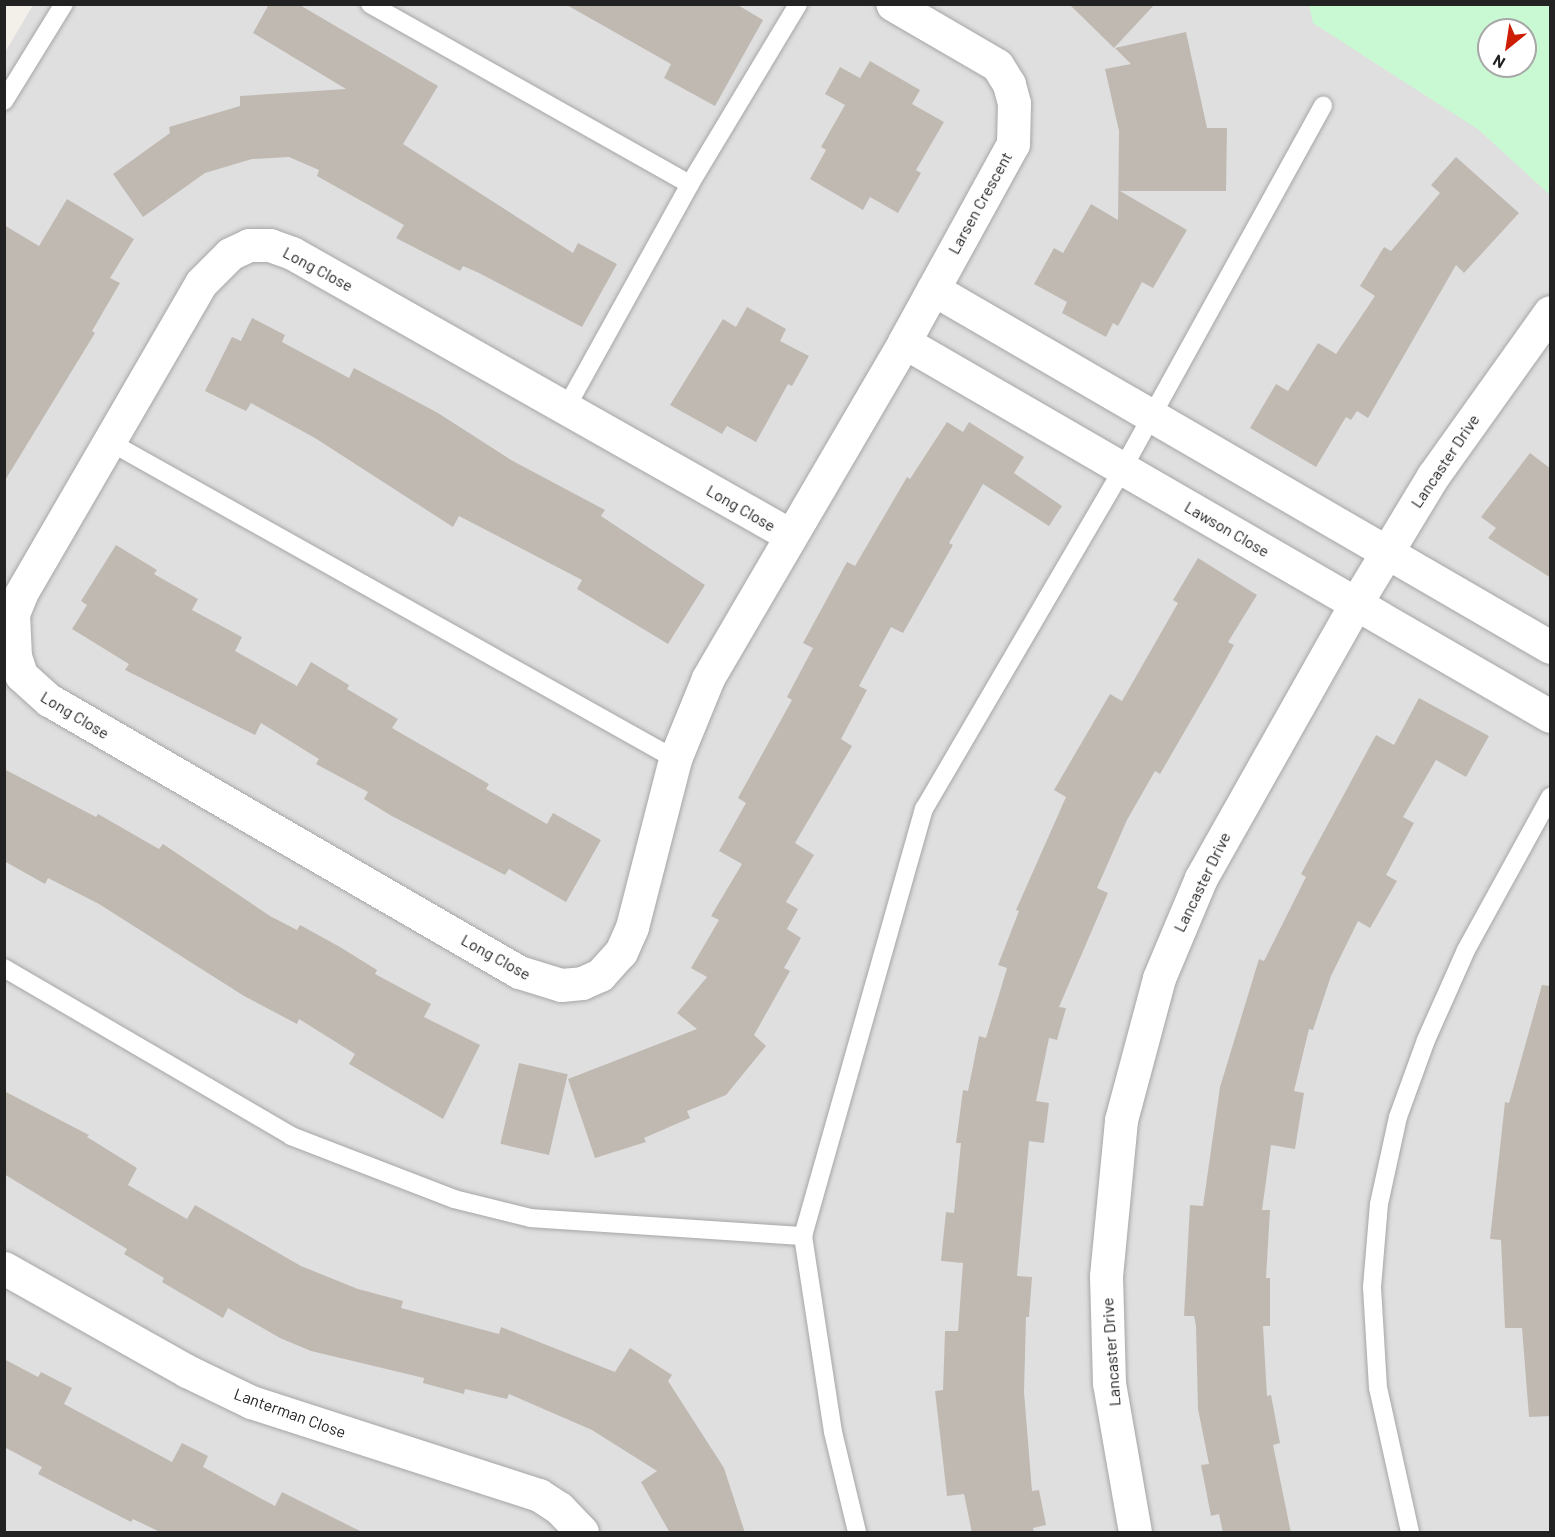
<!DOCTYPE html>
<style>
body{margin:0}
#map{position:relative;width:1555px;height:1537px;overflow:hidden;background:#f2f0e9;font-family:Barlow,sans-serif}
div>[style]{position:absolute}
.residential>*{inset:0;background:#e0dfdf}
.park>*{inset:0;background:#c9f9d2}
.building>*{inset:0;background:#bfb9b2;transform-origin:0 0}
.roads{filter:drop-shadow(0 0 2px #a6a6a6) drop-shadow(0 0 2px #a6a6a6)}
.service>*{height:18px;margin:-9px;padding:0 9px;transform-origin:9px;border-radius:9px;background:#fff}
.minor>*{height:33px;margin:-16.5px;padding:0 16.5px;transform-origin:16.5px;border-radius:16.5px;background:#fff}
.tertiary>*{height:33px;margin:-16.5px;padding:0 16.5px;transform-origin:16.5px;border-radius:16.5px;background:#fff}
span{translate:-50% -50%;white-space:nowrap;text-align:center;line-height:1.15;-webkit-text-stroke:5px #fff;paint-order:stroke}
.street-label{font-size:16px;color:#222}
.frame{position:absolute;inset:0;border:6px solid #222;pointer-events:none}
.north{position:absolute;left:1477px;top:18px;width:60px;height:60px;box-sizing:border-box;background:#fff;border:2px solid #a7a7a7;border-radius:50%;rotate:210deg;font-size:16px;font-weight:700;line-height:24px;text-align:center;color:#222}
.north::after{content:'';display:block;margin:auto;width:21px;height:27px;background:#ce1d05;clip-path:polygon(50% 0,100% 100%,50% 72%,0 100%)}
</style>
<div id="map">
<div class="residential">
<i style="clip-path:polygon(evenodd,33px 5px,1550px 5px,1550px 1532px,5px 1532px,4px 54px,33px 5px,1489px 30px,1525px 30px,1525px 66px,1489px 66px,1489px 30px)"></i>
</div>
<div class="park">
<i style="clip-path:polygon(evenodd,1309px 5px,1550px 5px,1550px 195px,1479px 130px,1313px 23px,1309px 5px,1489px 30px,1525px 30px,1525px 66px,1489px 66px,1489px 30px)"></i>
</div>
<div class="building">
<i style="clip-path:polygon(269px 4px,298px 4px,438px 86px,403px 144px,573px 253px,578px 243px,617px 264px,582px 327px,479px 273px,463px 266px,460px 271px,396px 238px,404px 225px,317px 176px,319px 170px,289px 157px,252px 159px,205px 173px,143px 217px,113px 174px,170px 133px,169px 127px,240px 106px,240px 96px,346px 89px,253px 33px)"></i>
<i style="clip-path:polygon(565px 4px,736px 4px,763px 20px,715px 106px,664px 78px,671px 64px)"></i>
<i style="clip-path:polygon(1069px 4px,1155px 4px,1114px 48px)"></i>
<i style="clip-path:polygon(1186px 32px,1207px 128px,1227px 128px,1226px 191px,1120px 191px,1187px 230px,1153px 288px,1142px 282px,1118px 326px,1113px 323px,1106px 337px,1062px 313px,1067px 302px,1034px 284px,1054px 248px,1063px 253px,1091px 204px,1118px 220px,1119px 131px,1105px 69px,1131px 64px,1115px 48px)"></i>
<i style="clip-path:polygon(870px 61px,920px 90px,912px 104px,944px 122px,916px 170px,921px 173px,898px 213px,870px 197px,863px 210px,810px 179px,826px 150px,821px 147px,845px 105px,825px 94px,840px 67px,860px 78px)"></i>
<i style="clip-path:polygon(1456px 157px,1519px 213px,1464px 273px,1456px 265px,1368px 418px,1357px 411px,1351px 420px,1346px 417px,1316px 467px,1250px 428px,1276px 384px,1288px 391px,1318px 343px,1336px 354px,1375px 296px,1360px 286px,1384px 247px,1391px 251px,1440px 193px,1431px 185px)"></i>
<i style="clip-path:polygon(67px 199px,134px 239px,110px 278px,120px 283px,92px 331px,95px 333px,4px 482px,4px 225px,39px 246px)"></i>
<i style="clip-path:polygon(747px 307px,786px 329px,780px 341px,809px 356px,792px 386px,788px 384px,756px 442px,727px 426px,722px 434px,670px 405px,723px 319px,736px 327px)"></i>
<i style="clip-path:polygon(252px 318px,285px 335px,282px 342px,349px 378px,354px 368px,438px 413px,511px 460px,605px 510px,601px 516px,705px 585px,668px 644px,577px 589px,582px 580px,459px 516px,453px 527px,315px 438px,251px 403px,246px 411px,205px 391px,232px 337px,241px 341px)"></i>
<i style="clip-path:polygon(947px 422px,963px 432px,969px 422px,1024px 457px,1014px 473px,1062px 506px,1049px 526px,983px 484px,949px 543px,953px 545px,903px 633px,891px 627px,859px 686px,867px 690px,841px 739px,852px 746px,795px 843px,814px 855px,786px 902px,798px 909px,787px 929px,801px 938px,784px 968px,790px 971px,754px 1035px,766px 1046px,726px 1095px,687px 1111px,690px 1118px,644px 1138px,646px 1142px,595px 1158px,568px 1079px,697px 1029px,677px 1013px,707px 977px,691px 968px,719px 920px,711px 916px,742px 864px,719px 851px,746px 803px,738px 798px,792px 700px,787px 697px,813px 648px,803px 643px,847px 562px,855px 566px,907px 477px,910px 479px)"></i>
<i style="clip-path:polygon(1530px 453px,1551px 469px,1551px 578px,1488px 538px,1496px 528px,1481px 517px)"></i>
<i style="clip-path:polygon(116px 545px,157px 570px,154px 574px,198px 599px,192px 610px,242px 637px,235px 651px,297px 686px,311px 662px,349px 685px,347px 689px,398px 719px,392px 728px,489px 784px,486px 789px,547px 824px,553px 813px,601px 840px,566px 902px,509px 869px,505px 875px,390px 815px,364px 799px,368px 792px,316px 764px,319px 759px,261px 723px,255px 735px,125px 670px,129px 664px,72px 629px,87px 605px,81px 601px)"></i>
<i style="clip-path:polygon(1198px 558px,1257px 595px,1228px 642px,1234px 645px,1218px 674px,1160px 774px,1155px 771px,1127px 820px,1097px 888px,1108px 893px,1059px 1007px,1066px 1008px,1057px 1040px,1049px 1038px,1036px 1101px,1049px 1103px,1044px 1143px,1029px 1141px,1017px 1276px,1032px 1277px,1029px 1317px,1026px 1317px,1024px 1392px,1032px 1491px,1039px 1490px,1046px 1525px,1033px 1528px,1034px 1533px,972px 1533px,964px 1494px,947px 1496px,935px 1391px,943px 1390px,945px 1331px,958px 1331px,963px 1263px,941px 1261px,946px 1212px,954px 1213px,961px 1143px,956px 1143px,963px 1090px,968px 1091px,979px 1036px,986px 1038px,1007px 968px,998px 965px,1019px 911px,1016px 910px,1066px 797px,1054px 790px,1110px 694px,1122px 701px,1178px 603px,1173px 600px)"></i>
<i style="clip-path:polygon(1419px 698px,1489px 736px,1466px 777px,1436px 760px,1403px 817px,1414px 823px,1386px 875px,1397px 881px,1370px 928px,1358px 921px,1331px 976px,1313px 1030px,1309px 1029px,1294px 1091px,1304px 1093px,1295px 1149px,1271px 1145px,1262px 1210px,1270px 1210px,1266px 1278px,1270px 1278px,1270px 1326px,1263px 1326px,1267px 1396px,1271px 1395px,1280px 1443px,1273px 1445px,1291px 1533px,1223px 1533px,1219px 1514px,1211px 1516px,1201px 1465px,1209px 1464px,1198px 1409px,1196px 1326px,1194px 1316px,1184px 1316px,1190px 1205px,1203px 1206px,1220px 1087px,1259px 959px,1264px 961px,1306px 877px,1301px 874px,1376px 735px,1394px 745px)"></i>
<i style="clip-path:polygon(4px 769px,96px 817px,98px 814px,159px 849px,163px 844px,270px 916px,297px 930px,300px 925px,340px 947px,377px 970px,375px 974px,431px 1004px,424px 1017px,480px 1045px,443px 1119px,349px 1064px,355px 1054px,299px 1019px,297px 1024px,244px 996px,99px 904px,48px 878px,45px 884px,4px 861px)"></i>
<i style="clip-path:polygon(1542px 985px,1551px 986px,1551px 1416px,1529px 1417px,1522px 1328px,1505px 1328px,1501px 1240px,1490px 1239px,1505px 1102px,1509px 1103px)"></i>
<i style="left:519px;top:1063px;width:50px;height:83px;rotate:13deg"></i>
<i style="clip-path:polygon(4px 1091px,89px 1135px,87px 1137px,137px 1168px,128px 1185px,187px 1219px,195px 1205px,301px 1266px,358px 1289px,403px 1301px,401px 1308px,499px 1334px,501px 1327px,615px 1372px,630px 1348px,672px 1375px,668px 1381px,724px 1468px,745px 1533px,670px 1533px,641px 1482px,657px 1471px,592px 1430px,509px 1394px,507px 1399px,465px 1389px,464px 1394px,423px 1383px,424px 1378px,311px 1351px,280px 1338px,228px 1308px,223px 1318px,162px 1282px,164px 1278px,124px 1254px,127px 1249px,4px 1174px)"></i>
<i style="clip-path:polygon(4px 1359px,38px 1377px,41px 1372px,72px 1388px,64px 1404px,172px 1462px,182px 1443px,208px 1456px,203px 1467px,275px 1506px,282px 1492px,364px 1533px,160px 1532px,133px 1519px,131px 1522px,38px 1474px,42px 1467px,4px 1447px)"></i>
</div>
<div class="roads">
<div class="service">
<i style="left:370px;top:4px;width:367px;rotate:29.4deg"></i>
<i style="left:4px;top:101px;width:114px;rotate:-58.3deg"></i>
<i style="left:566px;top:408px;width:256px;rotate:-61deg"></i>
<i style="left:690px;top:184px;width:210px;rotate:-59deg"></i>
<i style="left:110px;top:442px;width:648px;rotate:29.3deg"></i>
<i style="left:4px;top:968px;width:333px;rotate:30.3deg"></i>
<i style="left:291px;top:1136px;width:175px;rotate:21.1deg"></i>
<i style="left:454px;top:1199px;width:79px;rotate:13.9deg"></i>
<i style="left:531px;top:1218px;width:273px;rotate:3.8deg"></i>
<i style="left:857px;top:1532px;width:103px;rotate:-103.5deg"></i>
<i style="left:833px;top:1432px;width:198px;rotate:-98.7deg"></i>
<i style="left:803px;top:1236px;width:444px;rotate:-74.2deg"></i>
<i style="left:924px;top:809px;width:395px;rotate:-59.7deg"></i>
<i style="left:1123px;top:468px;width:414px;rotate:-61.1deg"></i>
<i style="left:1410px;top:1532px;width:148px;rotate:-102.5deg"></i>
<i style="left:1378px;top:1388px;width:101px;rotate:-93.4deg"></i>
<i style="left:1372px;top:1287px;width:83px;rotate:-85.2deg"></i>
<i style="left:1379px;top:1204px;width:89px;rotate:-77.7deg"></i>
<i style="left:1398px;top:1117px;width:82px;rotate:-70deg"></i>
<i style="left:1426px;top:1040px;width:98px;rotate:-66deg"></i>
<i style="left:1466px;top:950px;width:175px;rotate:-61.2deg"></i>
</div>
<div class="minor">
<i style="left:933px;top:289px;width:713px;rotate:30.12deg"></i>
<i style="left:904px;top:342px;width:746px;rotate:30.07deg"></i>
<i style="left:790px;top:535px;width:572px;rotate:-150.48deg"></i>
<i style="left:292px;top:253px;width:23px;rotate:-160deg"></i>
<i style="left:270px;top:245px;width:21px;rotate:180deg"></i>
<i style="left:249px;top:245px;width:21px;rotate:155deg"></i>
<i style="left:230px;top:254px;width:41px;rotate:135deg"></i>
<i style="left:201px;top:283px;width:359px;rotate:120.1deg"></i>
<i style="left:21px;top:594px;width:22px;rotate:112deg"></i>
<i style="left:13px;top:614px;width:42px;rotate:87.3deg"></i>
<i style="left:15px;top:656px;width:20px;rotate:72deg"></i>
<i style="left:21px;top:675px;width:38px;rotate:42deg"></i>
<i style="left:49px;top:700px;width:543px;rotate:30.06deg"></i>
<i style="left:519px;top:972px;width:44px;rotate:17.2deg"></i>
<i style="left:561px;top:985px;width:21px;rotate:-5deg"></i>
<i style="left:582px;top:983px;width:20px;rotate:-24deg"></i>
<i style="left:600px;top:975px;width:31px;rotate:-48deg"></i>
<i style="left:621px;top:952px;width:27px;rotate:-66deg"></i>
<i style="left:632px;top:927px;width:173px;rotate:-75.6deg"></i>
<i style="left:675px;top:759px;width:87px;rotate:-67.8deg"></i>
<i style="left:708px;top:678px;width:389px;rotate:-59.7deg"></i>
<i style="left:904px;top:342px;width:226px;rotate:-61.2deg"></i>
<i style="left:1013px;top:144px;width:41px;rotate:-88.6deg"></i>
<i style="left:1014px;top:103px;width:20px;rotate:-105deg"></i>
<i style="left:1009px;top:84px;width:22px;rotate:-122deg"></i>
<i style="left:997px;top:65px;width:121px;rotate:-149.8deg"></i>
<i style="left:4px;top:1268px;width:210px;rotate:29.4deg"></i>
<i style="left:187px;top:1371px;width:71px;rotate:25.8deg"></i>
<i style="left:251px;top:1402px;width:303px;rotate:17.9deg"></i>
<i style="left:539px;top:1495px;width:24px;rotate:33deg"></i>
<i style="left:559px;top:1508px;width:33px;rotate:46deg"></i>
</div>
<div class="tertiary">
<i style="left:1135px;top:1532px;width:151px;rotate:-99.9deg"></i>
<i style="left:1109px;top:1383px;width:107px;rotate:-91.6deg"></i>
<i style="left:1106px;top:1276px;width:157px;rotate:-84.5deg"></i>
<i style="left:1121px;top:1120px;width:147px;rotate:-75deg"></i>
<i style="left:1159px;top:978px;width:108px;rotate:-67.2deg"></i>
<i style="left:1201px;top:878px;width:316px;rotate:-60.6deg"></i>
<i style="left:1356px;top:603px;width:149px;rotate:-58.8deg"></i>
<i style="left:1433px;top:476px;width:201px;rotate:-54.5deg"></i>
</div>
</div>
<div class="street-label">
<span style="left:980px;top:203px;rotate:-61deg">Larsen Crescent</span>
<span style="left:318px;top:269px;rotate:28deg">Long Close</span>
<span style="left:1445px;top:461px;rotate:-56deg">Lancaster Drive</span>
<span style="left:741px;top:508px;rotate:30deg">Long Close</span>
<span style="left:1227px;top:529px;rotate:30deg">Lawson Close</span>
<span style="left:75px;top:715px;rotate:31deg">Long Close</span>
<span style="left:1202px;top:882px;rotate:-64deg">Lancaster Drive</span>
<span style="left:496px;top:957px;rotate:29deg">Long Close</span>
<span style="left:1111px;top:1352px;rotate:-94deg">Lancaster Drive</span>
<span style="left:290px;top:1413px;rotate:20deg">Lanterman Close</span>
</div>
<div class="frame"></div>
<div class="north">N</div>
</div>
